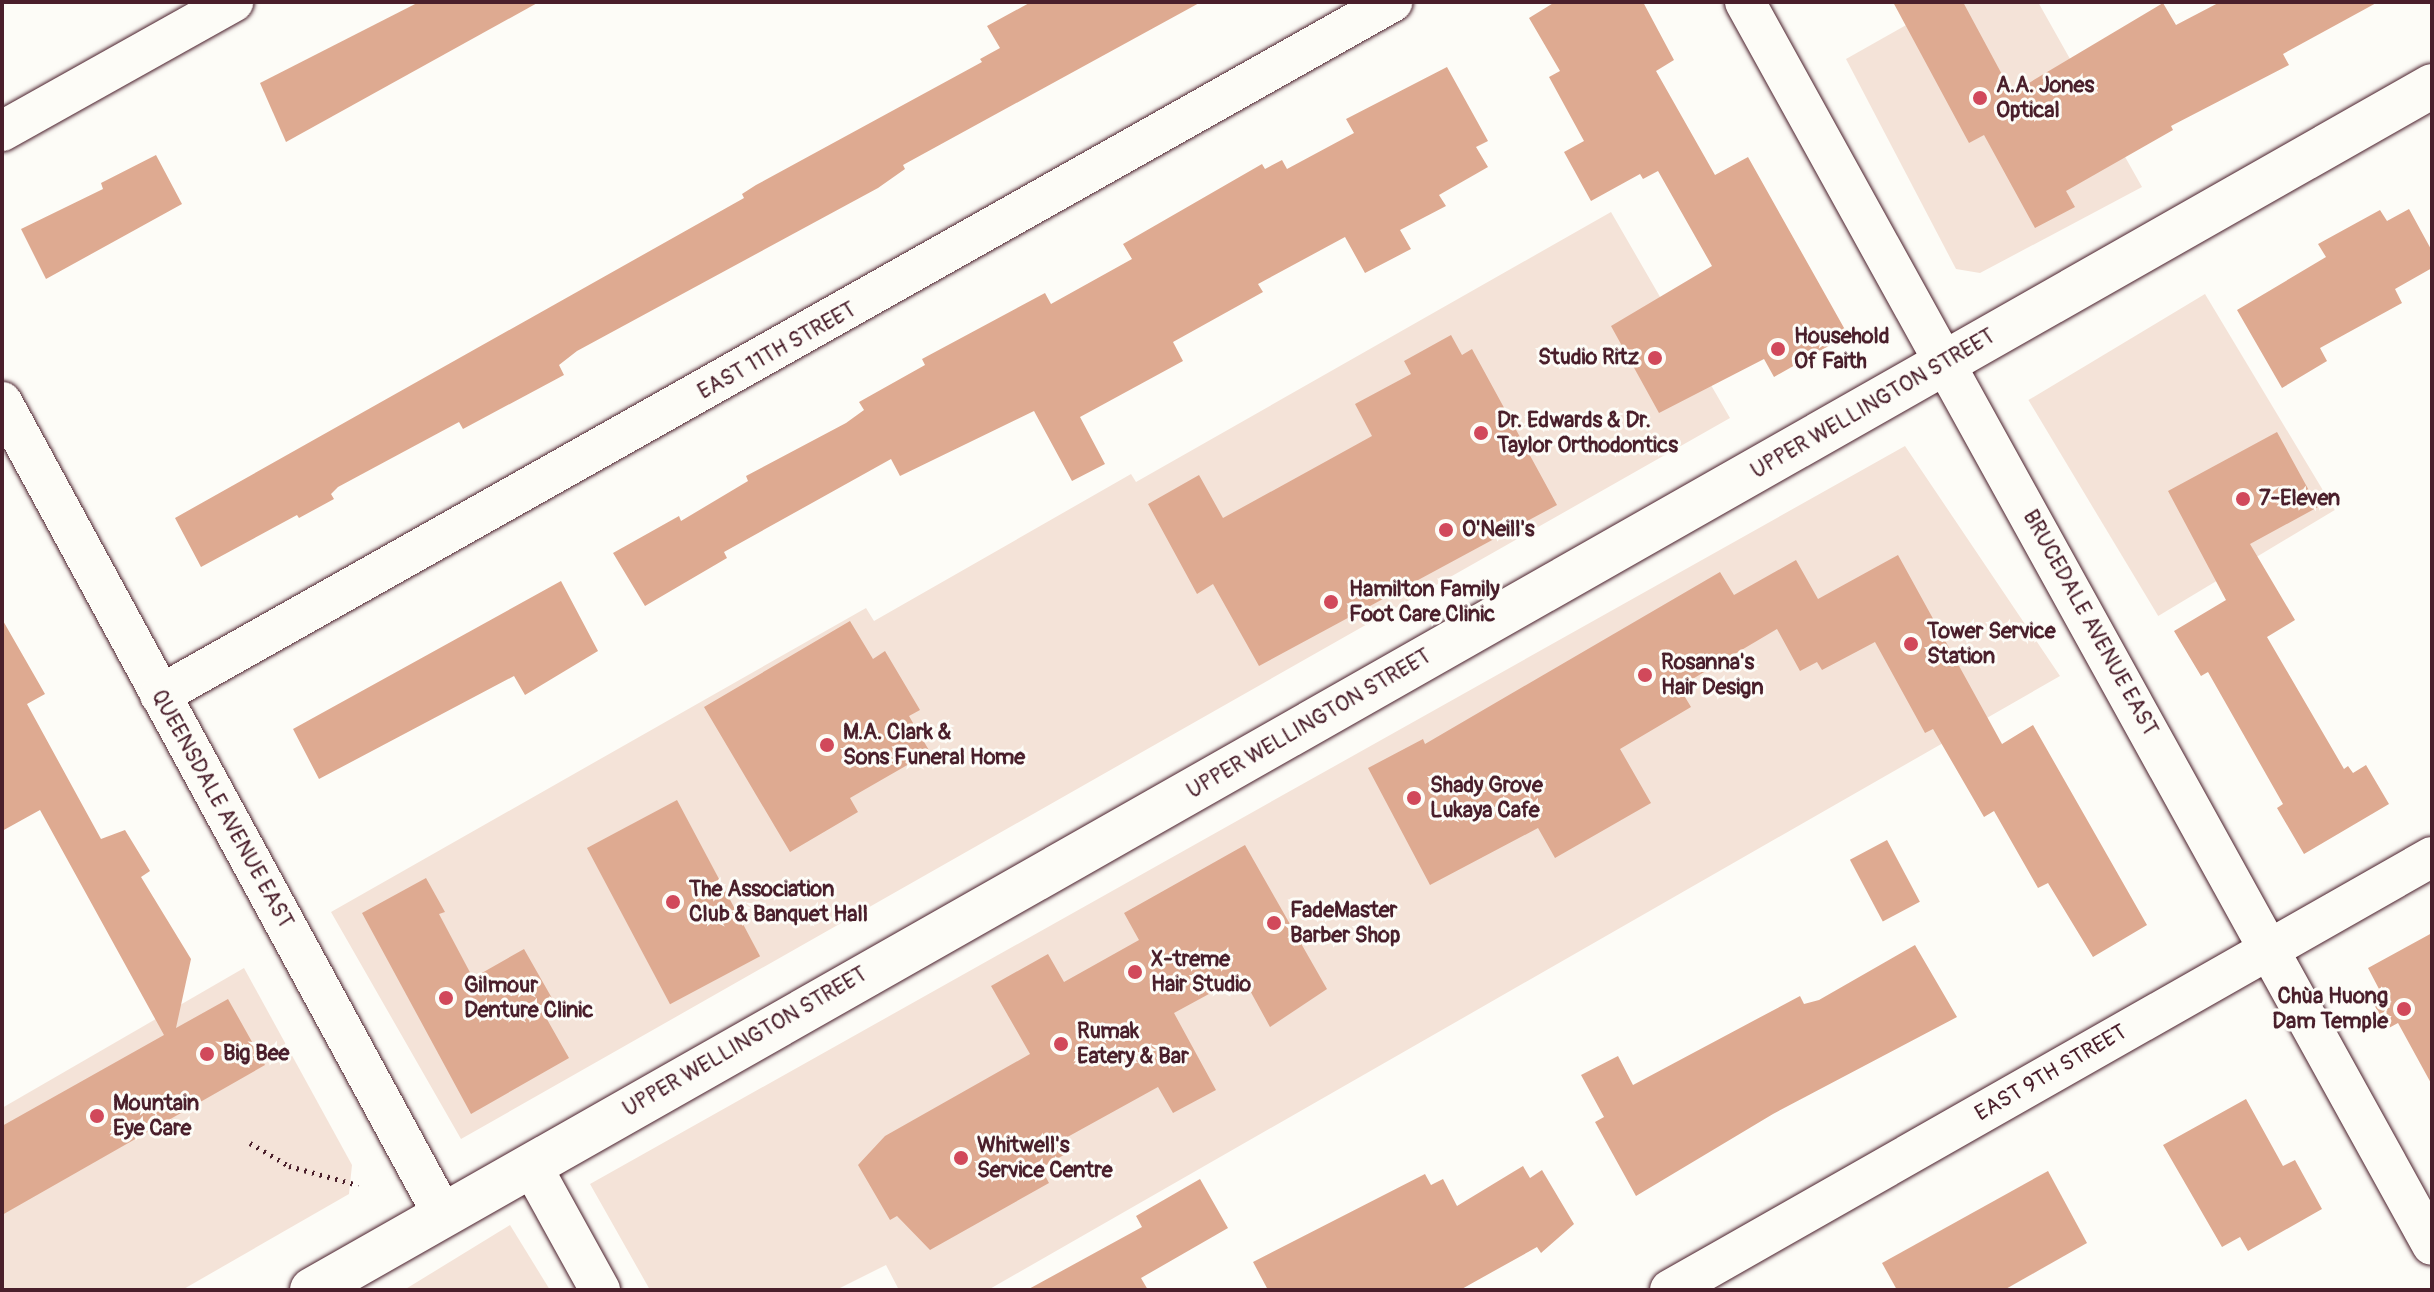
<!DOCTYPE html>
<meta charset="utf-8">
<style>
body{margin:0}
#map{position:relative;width:2434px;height:1292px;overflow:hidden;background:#fdfcf7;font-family:Pangolin,sans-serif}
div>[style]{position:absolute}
.built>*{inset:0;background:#f4e3d8;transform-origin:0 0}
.building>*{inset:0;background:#deaa91;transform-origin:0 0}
.path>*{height:5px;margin-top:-2.5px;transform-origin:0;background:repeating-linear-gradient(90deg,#4a1f2b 0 2px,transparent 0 8px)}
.roads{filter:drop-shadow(0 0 2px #4a1f2b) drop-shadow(0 0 2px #4a1f2b)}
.street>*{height:40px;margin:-20px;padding:0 20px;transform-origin:20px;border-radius:20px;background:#fdfcf7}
.secondary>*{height:44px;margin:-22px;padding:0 22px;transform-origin:22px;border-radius:22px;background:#fdfcf7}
.dots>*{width:22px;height:22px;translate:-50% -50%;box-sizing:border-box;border:4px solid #fdfcf7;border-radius:50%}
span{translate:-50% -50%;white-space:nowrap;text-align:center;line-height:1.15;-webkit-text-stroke:6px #fdfcf7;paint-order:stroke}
.poi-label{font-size:22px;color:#4a1f2b;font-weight:700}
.left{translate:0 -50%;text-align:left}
.right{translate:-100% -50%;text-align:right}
.street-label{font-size:22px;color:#4a1f2b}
.frame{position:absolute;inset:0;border:4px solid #4a1f2b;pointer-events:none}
</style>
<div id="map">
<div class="built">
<i style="clip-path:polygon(1947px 2px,2038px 2px,2142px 187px,1980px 273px,1956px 269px,1846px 59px)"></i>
<i style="clip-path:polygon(1611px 212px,1730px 418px,461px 1139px,331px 912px,866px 608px,874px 621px,1131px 474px,1136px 482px)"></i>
<i style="left:2205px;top:294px;width:252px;height:206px;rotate:59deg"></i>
<i style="clip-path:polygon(1905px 446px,2060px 676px,988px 1290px,899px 1290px,886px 1265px,836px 1290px,650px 1290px,590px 1184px)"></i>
<i style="clip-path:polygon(244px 968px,352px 1165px,349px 1194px,182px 1290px,2px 1290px,2px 1108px)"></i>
<i style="clip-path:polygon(510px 1225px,550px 1290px,404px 1290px)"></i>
</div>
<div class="building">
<i style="clip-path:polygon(419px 2px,539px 2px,286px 142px,260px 83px)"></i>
<i style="clip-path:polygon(1031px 2px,1201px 2px,903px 165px,905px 169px,878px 188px,577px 351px,559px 365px,564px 375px,463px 429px,459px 422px,338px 487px,331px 494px,334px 499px,299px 518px,297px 515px,201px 567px,175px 518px,744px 198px,742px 194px,756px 185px,982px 62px,980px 59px,1000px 48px,987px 26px)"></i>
<i style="clip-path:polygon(1555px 2px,1643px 2px,1674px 60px,1656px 71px,1715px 175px,1748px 157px,1848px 335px,1774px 377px,1764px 359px,1659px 413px,1611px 326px,1712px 266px,1658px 171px,1643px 179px,1640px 174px,1591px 201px,1564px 152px,1584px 141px,1549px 77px,1560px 71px,1529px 18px)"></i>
<i style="clip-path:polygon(1893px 2px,1963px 2px,2012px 93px,2163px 3px,2176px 25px,2220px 2px,2378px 2px,2283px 54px,2289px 65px,2171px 126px,2173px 130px,2066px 191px,2075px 207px,2035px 228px,1984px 135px,1969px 143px)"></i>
<i style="clip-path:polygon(1447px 67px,1488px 141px,1476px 147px,1488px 167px,1439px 195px,1446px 206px,1400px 230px,1411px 249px,1365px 273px,1345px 237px,1258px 284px,1263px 292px,1173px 342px,1183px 361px,1080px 417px,1105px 464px,1072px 481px,1034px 411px,900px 476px,891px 459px,724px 552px,727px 558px,645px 606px,613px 553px,679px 516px,681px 521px,748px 481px,746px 476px,846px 423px,864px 410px,859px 402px,925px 365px,922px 359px,1045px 293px,1051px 304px,1132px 259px,1123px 244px,1262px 164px,1265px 169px,1282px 160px,1287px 169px,1354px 133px,1346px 119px)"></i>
<i style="clip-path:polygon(156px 155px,182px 204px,46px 279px,21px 229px,103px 189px,101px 183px)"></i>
<i style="clip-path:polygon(2409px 209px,2432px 251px,2432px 268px,2395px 289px,2402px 303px,2320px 348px,2327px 361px,2282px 388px,2237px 310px,2326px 257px,2318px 244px,2380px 210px,2387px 221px)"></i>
<i style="clip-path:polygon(1451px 335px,1462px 355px,1472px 349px,1557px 505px,1259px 666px,1213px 584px,1197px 594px,1148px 504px,1199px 475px,1223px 518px,1372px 436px,1355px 404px,1411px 374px,1404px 361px)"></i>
<i style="clip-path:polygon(2277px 432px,2318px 507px,2250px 544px,2295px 620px,2267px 637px,2344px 769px,2348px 766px,2353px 773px,2366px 765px,2389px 804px,2304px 854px,2277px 808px,2283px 804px,2208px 672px,2201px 676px,2174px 631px,2226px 600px,2168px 491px)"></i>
<i style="clip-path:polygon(1898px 555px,2002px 744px,2033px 725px,2147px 925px,2093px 957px,2048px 883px,2038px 888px,1994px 811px,1984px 817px,1933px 729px,1925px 733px,1875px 642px,1822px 670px,1817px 662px,1800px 671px,1777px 629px,1679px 687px,1691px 707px,1620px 749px,1651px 803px,1555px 858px,1538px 828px,1430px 885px,1368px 768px,1423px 739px,1425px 744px,1720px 572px,1734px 595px,1796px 560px,1818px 599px)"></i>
<i style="clip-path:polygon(561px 581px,598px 651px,525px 695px,514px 676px,319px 779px,293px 729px)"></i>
<i style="clip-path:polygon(2px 619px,45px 694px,27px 704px,101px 839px,125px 830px,150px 871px,141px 877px,191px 959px,176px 1028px,228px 999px,265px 1065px,2px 1215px,2px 1126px,164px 1035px,40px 810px,2px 831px)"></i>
<i style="clip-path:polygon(850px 621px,873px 659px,885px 651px,920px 710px,909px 716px,930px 752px,850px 798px,858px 812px,790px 852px,704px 707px)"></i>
<i style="left:677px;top:800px;width:177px;height:102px;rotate:62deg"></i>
<i style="left:1887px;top:840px;width:70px;height:42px;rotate:62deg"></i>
<i style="clip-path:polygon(1245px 845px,1327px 989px,1270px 1027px,1242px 976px,1174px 1013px,1216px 1090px,1173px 1113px,1158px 1087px,1062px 1140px,1069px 1152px,1041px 1168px,1049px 1183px,930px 1250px,897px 1216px,890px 1220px,858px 1165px,885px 1136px,1030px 1054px,991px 986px,1048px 954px,1064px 982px,1139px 940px,1124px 913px)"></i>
<i style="clip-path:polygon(426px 878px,445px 912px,439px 914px,473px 978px,524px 949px,557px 1007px,544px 1014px,569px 1058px,471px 1114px,362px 913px)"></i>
<i style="clip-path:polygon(2432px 933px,2432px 1085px,2398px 1023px,2387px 1029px,2369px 995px,2379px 989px,2368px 968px)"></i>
<i style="clip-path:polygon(1915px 945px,1957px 1017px,1773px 1114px,1636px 1196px,1595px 1122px,1604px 1117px,1581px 1075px,1618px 1056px,1633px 1085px,1800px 996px,1804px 1004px,1819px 1000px)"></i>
<i style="clip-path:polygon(2246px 1099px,2283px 1166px,2295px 1160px,2322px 1209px,2248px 1251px,2240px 1237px,2222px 1247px,2163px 1145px)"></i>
<i style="clip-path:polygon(1523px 1166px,1530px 1178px,1542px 1170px,1574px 1224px,1541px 1253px,1537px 1247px,1460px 1290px,1268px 1290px,1253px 1262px,1425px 1174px,1431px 1185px,1443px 1179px,1457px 1206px)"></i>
<i style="clip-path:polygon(2048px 1171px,2087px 1243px,2004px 1290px,1897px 1290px,1882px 1263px)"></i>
<i style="clip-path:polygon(1200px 1179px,1228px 1228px,1141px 1278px,1148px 1290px,1027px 1290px,1142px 1227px,1136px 1216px)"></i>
</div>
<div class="path">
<i style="left:250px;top:1143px;width:45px;rotate:30.5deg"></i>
<i style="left:289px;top:1166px;width:72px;rotate:15.4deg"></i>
</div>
<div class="roads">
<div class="street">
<i style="left:1745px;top:2px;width:1420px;rotate:61.07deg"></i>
<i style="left:2px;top:131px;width:265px;rotate:-29.2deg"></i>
<i style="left:2px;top:402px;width:925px;rotate:61.52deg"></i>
<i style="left:160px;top:695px;width:1414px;rotate:-29.36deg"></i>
<i style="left:531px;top:1165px;width:143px;rotate:61.1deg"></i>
<i style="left:1670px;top:1290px;width:876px;rotate:-29.61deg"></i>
</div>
<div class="secondary">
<i style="left:312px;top:1290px;width:2438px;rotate:-29.59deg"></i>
</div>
</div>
<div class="dots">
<i style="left:1980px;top:98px;background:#d1495b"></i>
<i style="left:1778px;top:349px;background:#d1495b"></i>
<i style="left:1655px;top:358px;background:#d1495b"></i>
<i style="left:1481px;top:433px;background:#d1495b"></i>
<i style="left:2243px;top:499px;background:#d1495b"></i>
<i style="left:1446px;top:530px;background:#d1495b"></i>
<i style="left:1331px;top:602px;background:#d1495b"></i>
<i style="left:1911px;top:644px;background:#d1495b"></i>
<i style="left:1645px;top:675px;background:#d1495b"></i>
<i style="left:827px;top:745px;background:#d1495b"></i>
<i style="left:1414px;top:798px;background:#d1495b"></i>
<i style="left:673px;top:902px;background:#d1495b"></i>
<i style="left:1274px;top:923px;background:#d1495b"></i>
<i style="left:1135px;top:972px;background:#d1495b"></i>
<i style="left:446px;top:998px;background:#d1495b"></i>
<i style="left:2404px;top:1009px;background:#d1495b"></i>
<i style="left:1061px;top:1044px;background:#d1495b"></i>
<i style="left:207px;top:1054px;background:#d1495b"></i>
<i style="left:97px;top:1116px;background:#d1495b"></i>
<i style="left:961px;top:1158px;background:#d1495b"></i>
</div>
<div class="poi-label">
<span class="left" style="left:1996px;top:98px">A.A. Jones<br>Optical</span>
<span class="left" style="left:1794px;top:349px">Household<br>Of Faith</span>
<span class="right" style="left:1639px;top:358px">Studio Ritz</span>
<span class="left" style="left:1497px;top:433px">Dr. Edwards &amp; Dr.<br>Taylor Orthodontics</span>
<span class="left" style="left:2259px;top:499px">7-Eleven</span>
<span class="left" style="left:1462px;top:530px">O'Neill's</span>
<span class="left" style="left:1349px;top:602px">Hamilton Family<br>Foot Care Clinic</span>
<span class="left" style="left:1927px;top:644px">Tower Service<br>Station</span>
<span class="left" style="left:1661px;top:675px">Rosanna's<br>Hair Design</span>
<span class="left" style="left:843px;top:745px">M.A. Clark &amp;<br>Sons Funeral Home</span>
<span class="left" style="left:1430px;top:798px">Shady Grove<br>Lukaya Cafe</span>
<span class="left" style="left:689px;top:902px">The Association<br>Club &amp; Banquet Hall</span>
<span class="left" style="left:1290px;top:923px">FadeMaster<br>Barber Shop</span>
<span class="left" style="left:1151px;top:972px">X-treme<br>Hair Studio</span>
<span class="left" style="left:464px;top:998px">Gilmour<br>Denture Clinic</span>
<span class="right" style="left:2388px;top:1009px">Chùa Huong<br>Dam Temple</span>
<span class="left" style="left:1077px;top:1044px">Rumak<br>Eatery &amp; Bar</span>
<span class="left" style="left:223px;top:1054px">Big Bee</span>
<span class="left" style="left:113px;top:1116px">Mountain<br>Eye Care</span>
<span class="left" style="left:977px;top:1158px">Whitwell's<br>Service Centre</span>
</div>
<div class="street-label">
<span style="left:777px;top:351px;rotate:-29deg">EAST 11TH STREET</span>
<span style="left:1873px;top:404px;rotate:-30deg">UPPER WELLINGTON STREET</span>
<span style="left:2090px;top:623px;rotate:61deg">BRUCEDALE AVENUE EAST</span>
<span style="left:1309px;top:724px;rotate:-30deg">UPPER WELLINGTON STREET</span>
<span style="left:222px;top:809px;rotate:61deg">QUEENSDALE AVENUE EAST</span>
<span style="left:745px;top:1042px;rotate:-30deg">UPPER WELLINGTON STREET</span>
<span style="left:2051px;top:1073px;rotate:-30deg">EAST 9TH STREET</span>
</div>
<div class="frame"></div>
</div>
